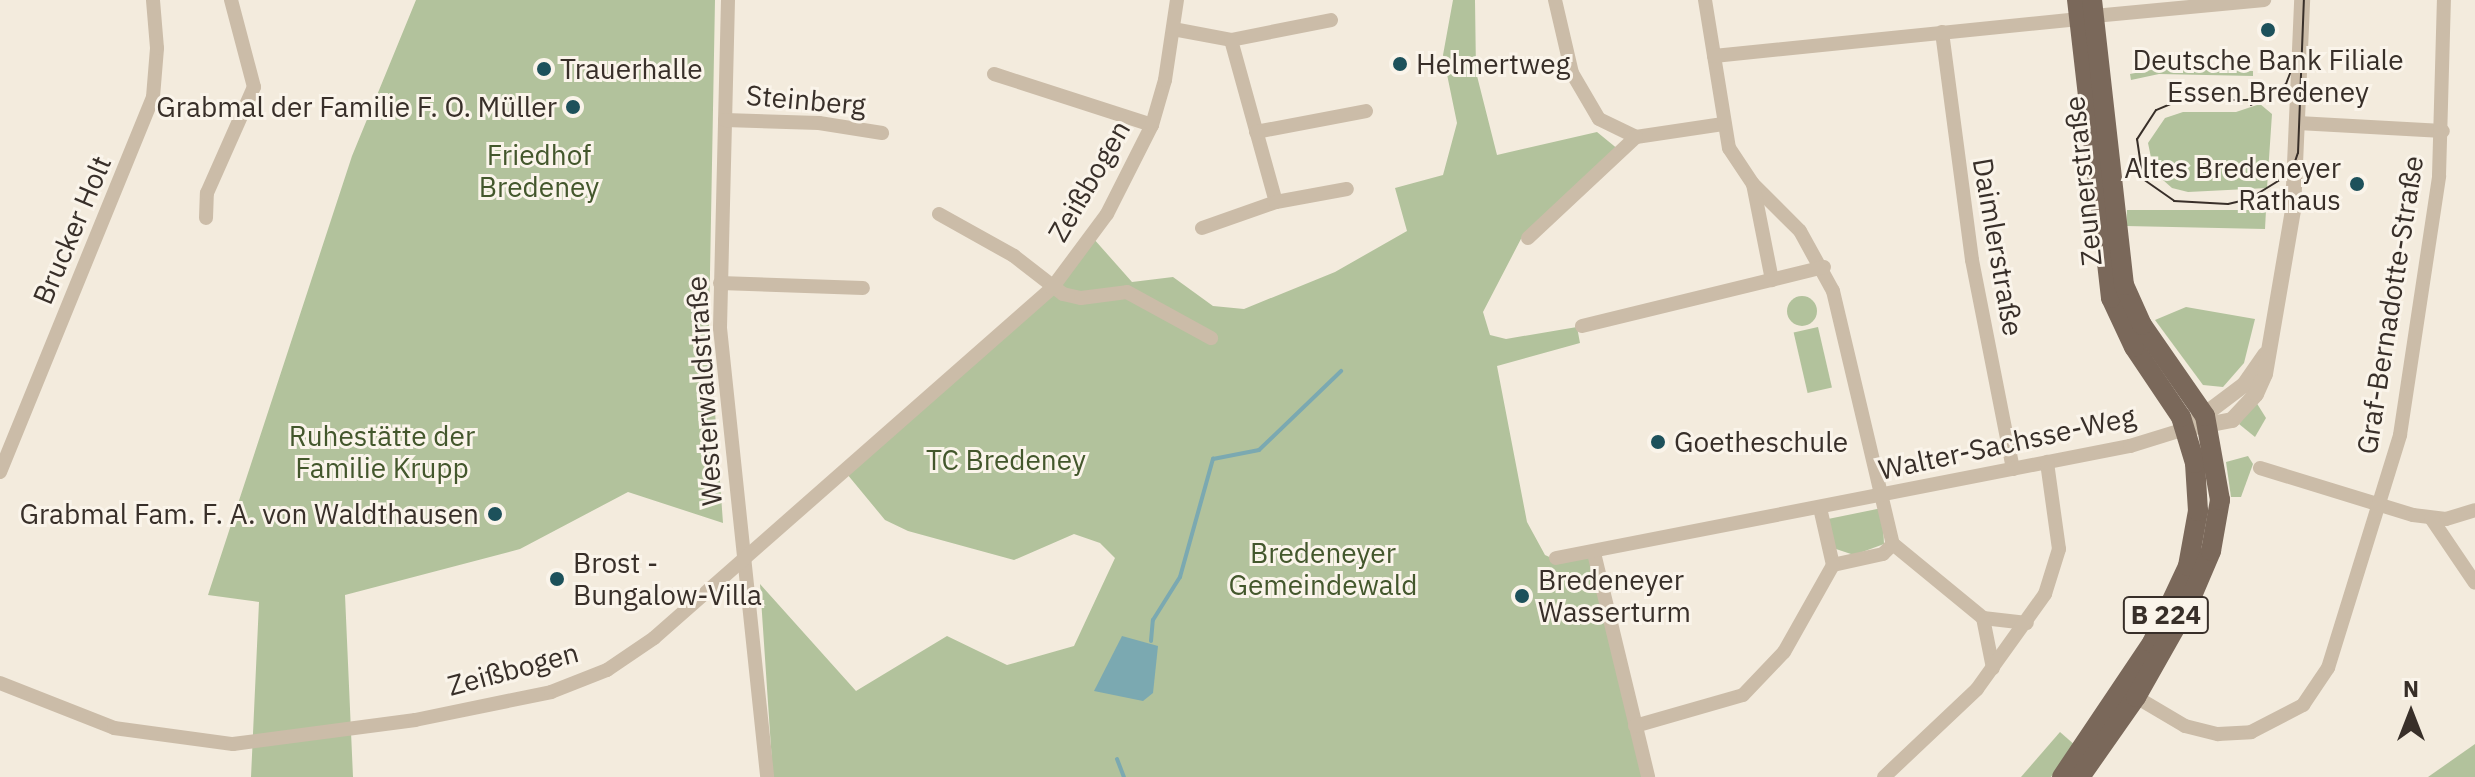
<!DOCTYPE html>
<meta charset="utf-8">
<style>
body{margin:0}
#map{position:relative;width:2475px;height:777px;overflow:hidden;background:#f3ebdd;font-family:"IBM Plex Sans",sans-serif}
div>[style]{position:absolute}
.green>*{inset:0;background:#b2c29c;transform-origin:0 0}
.round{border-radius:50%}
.water>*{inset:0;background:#7ba9b1}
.stream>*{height:4px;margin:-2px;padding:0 2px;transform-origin:2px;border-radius:2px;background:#7ba9b1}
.minor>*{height:14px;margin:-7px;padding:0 7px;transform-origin:7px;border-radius:7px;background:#cbbca8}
.tertiary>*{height:16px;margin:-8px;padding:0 8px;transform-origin:8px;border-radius:8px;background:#cbbca8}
.primary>*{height:20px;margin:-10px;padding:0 10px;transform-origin:10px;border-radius:10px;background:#7a685a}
.tram>*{height:2px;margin:-1px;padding:0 1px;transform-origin:1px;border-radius:1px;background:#382f29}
.dots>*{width:22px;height:22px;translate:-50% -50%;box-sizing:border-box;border:4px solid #faf4ea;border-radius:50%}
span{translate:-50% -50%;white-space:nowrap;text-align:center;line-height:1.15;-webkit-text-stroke:6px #faf4ea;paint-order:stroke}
.shield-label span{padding:2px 6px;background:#faf4ea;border:2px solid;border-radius:6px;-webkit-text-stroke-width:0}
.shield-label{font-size:26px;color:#382f29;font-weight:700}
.poi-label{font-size:28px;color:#382f29}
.left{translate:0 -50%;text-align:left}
.right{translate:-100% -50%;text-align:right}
.street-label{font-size:28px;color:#382f29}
.park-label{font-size:28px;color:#43572c}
.north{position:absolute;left:2371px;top:673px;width:80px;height:80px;-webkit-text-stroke:6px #faf4ea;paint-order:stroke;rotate:0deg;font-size:22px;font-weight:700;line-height:32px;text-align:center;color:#382f29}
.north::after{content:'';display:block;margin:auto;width:28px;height:36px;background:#382f29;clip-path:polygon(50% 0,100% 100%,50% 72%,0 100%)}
</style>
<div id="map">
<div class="green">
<i style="clip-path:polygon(416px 0,715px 0,709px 328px,723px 523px,628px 492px,520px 549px,345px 595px,353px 777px,251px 777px,259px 602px,208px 595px,352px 156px)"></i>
<i style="clip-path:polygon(1453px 0,1475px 0,1476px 72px,1497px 155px,1597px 132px,1619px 150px,1523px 235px,1483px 312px,1490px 335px,1506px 339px,1577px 327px,1580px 343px,1497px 366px,1527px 522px,1545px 555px,1556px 560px,1593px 555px,1644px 777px,773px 777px,760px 584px,856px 691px,947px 636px,1007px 665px,1074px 646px,1115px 558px,1100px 543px,1074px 534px,1014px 560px,908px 531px,885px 520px,847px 474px,956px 376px,1093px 238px,1132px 282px,1173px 277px,1213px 306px,1244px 309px,1335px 272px,1407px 231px,1395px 188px,1443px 175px,1457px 123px,1443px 55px)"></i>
<i style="clip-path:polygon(2156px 69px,2173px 69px,2253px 71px,2253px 76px,2159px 74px,2131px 80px,2130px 74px)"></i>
<i style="clip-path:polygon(2260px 104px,2272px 114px,2267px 188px,2188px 192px,2172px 188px,2154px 172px,2148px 143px,2165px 118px,2183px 112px,2236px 112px)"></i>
<i style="clip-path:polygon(2127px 210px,2266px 210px,2265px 229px,2126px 226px)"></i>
<i class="round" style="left:1787px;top:296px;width:30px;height:30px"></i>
<i style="clip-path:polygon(2186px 307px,2255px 319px,2244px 363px,2223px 387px,2203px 385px,2155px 320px)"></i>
<i style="left:1818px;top:327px;width:62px;height:25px;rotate:77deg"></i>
<i style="clip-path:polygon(2256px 402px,2266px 418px,2255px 437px,2239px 424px)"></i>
<i style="clip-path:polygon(2248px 456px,2253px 464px,2241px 497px,2231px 497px,2226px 462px)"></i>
<i style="clip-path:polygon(1882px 508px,1884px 544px,1854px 555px,1833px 548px,1828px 519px)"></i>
<i style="clip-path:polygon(2060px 732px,2076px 746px,2051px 777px,2021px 777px)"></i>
<i style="clip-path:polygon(2475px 744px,2475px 777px,2428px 777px)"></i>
</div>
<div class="water">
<i style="clip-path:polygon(1122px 636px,1158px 646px,1153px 693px,1143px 701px,1094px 691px)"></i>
</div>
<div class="stream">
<i style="left:1151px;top:641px;width:21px;rotate:-85deg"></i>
<i style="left:1153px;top:620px;width:51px;rotate:-57.9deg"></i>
<i style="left:1180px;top:577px;width:123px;rotate:-74.4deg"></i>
<i style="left:1213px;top:459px;width:47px;rotate:-11.1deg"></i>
<i style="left:1259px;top:450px;width:114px;rotate:-43.9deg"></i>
<i style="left:1117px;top:759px;width:19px;rotate:69deg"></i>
</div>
<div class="minor">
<i style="left:728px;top:0;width:328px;rotate:91.4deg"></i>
<i style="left:720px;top:328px;width:451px;rotate:84deg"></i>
<i style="left:1555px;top:0;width:75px;rotate:76.9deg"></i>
<i style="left:1572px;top:73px;width:53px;rotate:59.6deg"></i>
<i style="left:1599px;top:119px;width:41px;rotate:25.9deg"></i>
<i style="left:1636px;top:137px;width:88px;rotate:-8.5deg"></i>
<i style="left:1705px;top:0;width:150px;rotate:80.8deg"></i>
<i style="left:1729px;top:148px;width:43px;rotate:56.3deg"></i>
<i style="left:1753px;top:184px;width:66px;rotate:45deg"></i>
<i style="left:1800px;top:231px;width:68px;rotate:61.2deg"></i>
<i style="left:1833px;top:291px;width:260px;rotate:76.7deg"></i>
<i style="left:1893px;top:544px;width:14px;rotate:135deg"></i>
<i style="left:1883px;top:554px;width:51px;rotate:167.6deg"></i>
<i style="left:1833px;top:565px;width:58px;rotate:-102.8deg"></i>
<i style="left:2094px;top:16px;width:171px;rotate:-5.4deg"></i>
<i style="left:1173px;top:29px;width:59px;rotate:10.7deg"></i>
<i style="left:1231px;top:40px;width:102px;rotate:-11.3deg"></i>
<i style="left:1942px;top:32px;width:230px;rotate:82.5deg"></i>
<i style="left:1972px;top:260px;width:213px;rotate:78.9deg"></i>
<i style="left:1231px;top:40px;width:168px;rotate:74.5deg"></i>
<i style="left:1714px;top:56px;width:367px;rotate:-5.8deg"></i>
<i style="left:994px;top:74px;width:166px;rotate:17.9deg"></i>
<i style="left:725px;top:120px;width:94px;rotate:1.8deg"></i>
<i style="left:819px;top:123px;width:64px;rotate:9deg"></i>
<i style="left:2298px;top:123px;width:145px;rotate:3.2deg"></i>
<i style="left:1256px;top:132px;width:112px;rotate:-10.8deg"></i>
<i style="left:1753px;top:184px;width:98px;rotate:78.8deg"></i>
<i style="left:939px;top:214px;width:86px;rotate:29.2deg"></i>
<i style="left:1014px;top:256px;width:62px;rotate:37.8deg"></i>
<i style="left:1063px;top:294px;width:18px;rotate:13deg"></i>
<i style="left:1081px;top:298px;width:46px;rotate:-7.4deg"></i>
<i style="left:1127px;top:292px;width:96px;rotate:28.7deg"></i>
<i style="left:206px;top:218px;width:25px;rotate:-88deg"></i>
<i style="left:207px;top:193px;width:116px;rotate:-66.1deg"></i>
<i style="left:254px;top:87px;width:90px;rotate:-104.8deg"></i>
<i style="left:1202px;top:228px;width:78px;rotate:-19.4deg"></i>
<i style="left:1276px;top:202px;width:72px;rotate:-10.4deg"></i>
<i style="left:1528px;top:238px;width:148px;rotate:-43.1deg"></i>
<i style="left:720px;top:283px;width:143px;rotate:2deg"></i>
<i style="left:1582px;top:326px;width:249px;rotate:-13.7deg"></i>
<i style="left:2260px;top:468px;width:160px;rotate:17.1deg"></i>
<i style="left:2413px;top:515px;width:33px;rotate:7deg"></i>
<i style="left:2446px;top:519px;width:30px;rotate:-17deg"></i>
<i style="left:0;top:472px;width:405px;rotate:-67.8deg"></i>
<i style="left:153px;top:97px;width:49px;rotate:-85.3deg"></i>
<i style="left:157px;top:48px;width:48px;rotate:-94.8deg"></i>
<i style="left:2431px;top:518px;width:78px;rotate:55.9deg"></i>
<i style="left:1893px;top:544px;width:117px;rotate:39.4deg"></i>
<i style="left:1983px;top:618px;width:44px;rotate:6.5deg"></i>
<i style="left:1594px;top:553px;width:230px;rotate:76.4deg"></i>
<i style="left:1556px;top:558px;width:585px;rotate:-11.04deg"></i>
<i style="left:2130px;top:446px;width:58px;rotate:-17.2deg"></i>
<i style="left:1983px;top:618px;width:51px;rotate:78.7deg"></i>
<i style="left:0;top:683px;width:123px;rotate:21.5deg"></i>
<i style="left:114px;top:728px;width:120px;rotate:7.7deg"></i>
<i style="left:233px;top:744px;width:184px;rotate:-7.5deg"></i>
<i style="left:415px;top:720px;width:139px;rotate:-11.6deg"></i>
<i style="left:551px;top:692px;width:60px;rotate:-21.4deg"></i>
<i style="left:607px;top:670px;width:57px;rotate:-34.2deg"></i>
<i style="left:654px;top:638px;width:530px;rotate:-41.33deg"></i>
<i style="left:1052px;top:288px;width:92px;rotate:-53.4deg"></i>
<i style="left:1107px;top:214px;width:100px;rotate:-63.2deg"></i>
<i style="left:1152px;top:125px;width:47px;rotate:-73.9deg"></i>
<i style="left:1165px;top:80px;width:81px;rotate:-81.5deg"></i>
<i style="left:2136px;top:697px;width:57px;rotate:30.6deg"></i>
<i style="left:2185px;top:726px;width:34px;rotate:14deg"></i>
<i style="left:2218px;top:734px;width:33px;rotate:-3deg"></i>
<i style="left:2251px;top:732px;width:59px;rotate:-27.4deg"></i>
<i style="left:2303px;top:705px;width:45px;rotate:-56deg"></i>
<i style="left:2328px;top:668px;width:244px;rotate:-72.8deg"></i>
<i style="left:2400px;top:435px;width:262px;rotate:-81.4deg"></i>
<i style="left:2439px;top:176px;width:176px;rotate:-88.4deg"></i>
<i style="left:1635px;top:726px;width:112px;rotate:-16deg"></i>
<i style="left:1743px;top:695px;width:59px;rotate:-46.4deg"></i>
<i style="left:1784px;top:652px;width:100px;rotate:-60.6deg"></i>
<i style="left:1884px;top:777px;width:128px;rotate:-43.4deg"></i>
<i style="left:1977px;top:689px;width:117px;rotate:-54.4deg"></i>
<i style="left:2045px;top:594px;width:47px;rotate:-72.7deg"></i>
<i style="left:2059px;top:549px;width:88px;rotate:-97.9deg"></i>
</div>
<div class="tertiary">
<i style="left:2196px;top:421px;width:60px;rotate:-36.9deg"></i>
<i style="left:2244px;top:385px;width:37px;rotate:-55deg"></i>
<i style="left:2185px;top:429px;width:48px;rotate:-10.8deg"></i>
<i style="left:2232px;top:420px;width:35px;rotate:-47deg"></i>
<i style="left:2256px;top:394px;width:22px;rotate:-66deg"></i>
<i style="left:2265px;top:374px;width:166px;rotate:-80.3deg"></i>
<i style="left:2293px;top:210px;width:210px;rotate:-87.5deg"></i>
</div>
<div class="primary">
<i style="left:2062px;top:777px;width:161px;rotate:-56.1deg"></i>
<i style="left:2152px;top:643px;width:85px;rotate:-64.9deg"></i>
<i style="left:2188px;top:566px;width:56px;rotate:-79.7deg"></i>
<i style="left:2198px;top:511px;width:48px;rotate:-93.6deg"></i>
<i style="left:2195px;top:463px;width:48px;rotate:-106.9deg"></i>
<i style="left:2181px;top:417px;width:84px;rotate:-123.9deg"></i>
<i style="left:2134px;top:347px;width:54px;rotate:-115.1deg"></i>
<i style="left:2111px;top:298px;width:300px;rotate:-96.5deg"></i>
<i style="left:2080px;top:777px;width:98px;rotate:-55deg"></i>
<i style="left:2136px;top:697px;width:106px;rotate:-60.5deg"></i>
<i style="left:2188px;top:605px;width:59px;rotate:-66.9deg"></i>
<i style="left:2211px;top:551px;width:52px;rotate:-80deg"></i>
<i style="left:2220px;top:500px;width:85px;rotate:-100.1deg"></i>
<i style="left:2205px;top:416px;width:111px;rotate:-124.7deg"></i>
<i style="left:2142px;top:325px;width:44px;rotate:-114.2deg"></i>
<i style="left:2124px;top:285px;width:287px;rotate:-96.4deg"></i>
</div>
<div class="tram">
<i style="left:2260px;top:100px;width:80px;rotate:180deg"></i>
<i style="left:2180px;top:100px;width:26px;rotate:157deg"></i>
<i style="left:2156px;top:110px;width:35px;rotate:123deg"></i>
<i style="left:2137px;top:139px;width:40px;rotate:81.5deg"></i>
<i style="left:2143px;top:179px;width:38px;rotate:35deg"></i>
<i style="left:2174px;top:201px;width:54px;rotate:3.2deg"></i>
<i style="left:2228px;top:204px;width:22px;rotate:-13deg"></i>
<i style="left:2249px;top:199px;width:49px;rotate:-31.8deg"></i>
<i style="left:2291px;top:173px;width:21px;rotate:-71deg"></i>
<i style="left:2298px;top:153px;width:153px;rotate:-87.8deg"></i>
<i style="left:2251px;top:105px;width:41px;rotate:-31deg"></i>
<i style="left:2286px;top:84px;width:30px;rotate:-69deg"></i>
</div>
<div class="dots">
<i style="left:2268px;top:30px;background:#1d515b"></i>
<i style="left:1400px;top:64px;background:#1d515b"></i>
<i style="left:544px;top:69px;background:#1d515b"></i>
<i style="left:573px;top:107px;background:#1d515b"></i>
<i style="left:2357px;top:184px;background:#1d515b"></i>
<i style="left:1658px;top:442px;background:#1d515b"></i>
<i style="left:495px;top:514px;background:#1d515b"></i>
<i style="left:557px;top:579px;background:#1d515b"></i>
<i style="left:1522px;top:596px;background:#1d515b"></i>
</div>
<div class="shield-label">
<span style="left:2166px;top:615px">B 224</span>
</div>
<div class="poi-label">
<span style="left:2268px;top:76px">Deutsche Bank Filiale<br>Essen Bredeney</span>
<span class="left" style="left:1416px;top:64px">Helmertweg</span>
<span class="left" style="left:560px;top:69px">Trauerhalle</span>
<span class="right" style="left:557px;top:107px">Grabmal der Familie F. O. Müller</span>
<span class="right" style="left:2341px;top:184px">Altes Bredeneyer<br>Rathaus</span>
<span class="left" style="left:1674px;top:442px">Goetheschule</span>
<span class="right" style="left:479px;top:514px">Grabmal Fam. F. A. von Waldthausen</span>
<span class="left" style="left:573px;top:579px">Brost -<br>Bungalow-Villa</span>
<span class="left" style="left:1538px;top:596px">Bredeneyer<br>Wasserturm</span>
</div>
<div class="street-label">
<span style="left:806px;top:100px;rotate:5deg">Steinberg</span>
<span style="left:1089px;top:181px;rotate:-60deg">Zeißbogen</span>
<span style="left:2083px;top:181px;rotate:-96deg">Zeunerstraße</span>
<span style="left:72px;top:230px;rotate:-67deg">Brucker Holt</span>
<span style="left:1998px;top:247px;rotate:80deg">Daimlerstraße</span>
<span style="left:2390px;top:305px;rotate:-81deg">Graf-Bernadotte-Straße</span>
<span style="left:704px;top:391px;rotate:-94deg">Westerwaldstraße</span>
<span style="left:2007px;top:443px;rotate:-12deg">Walter-Sachsse-Weg</span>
<span style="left:513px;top:669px;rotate:-15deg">Zeißbogen</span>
</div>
<div class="park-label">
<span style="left:539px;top:171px">Friedhof<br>Bredeney</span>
<span style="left:382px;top:452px">Ruhestätte der<br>Familie Krupp</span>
<span style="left:1006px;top:460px">TC Bredeney</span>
<span style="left:1323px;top:569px">Bredeneyer<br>Gemeindewald</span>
</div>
<div class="north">N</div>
</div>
